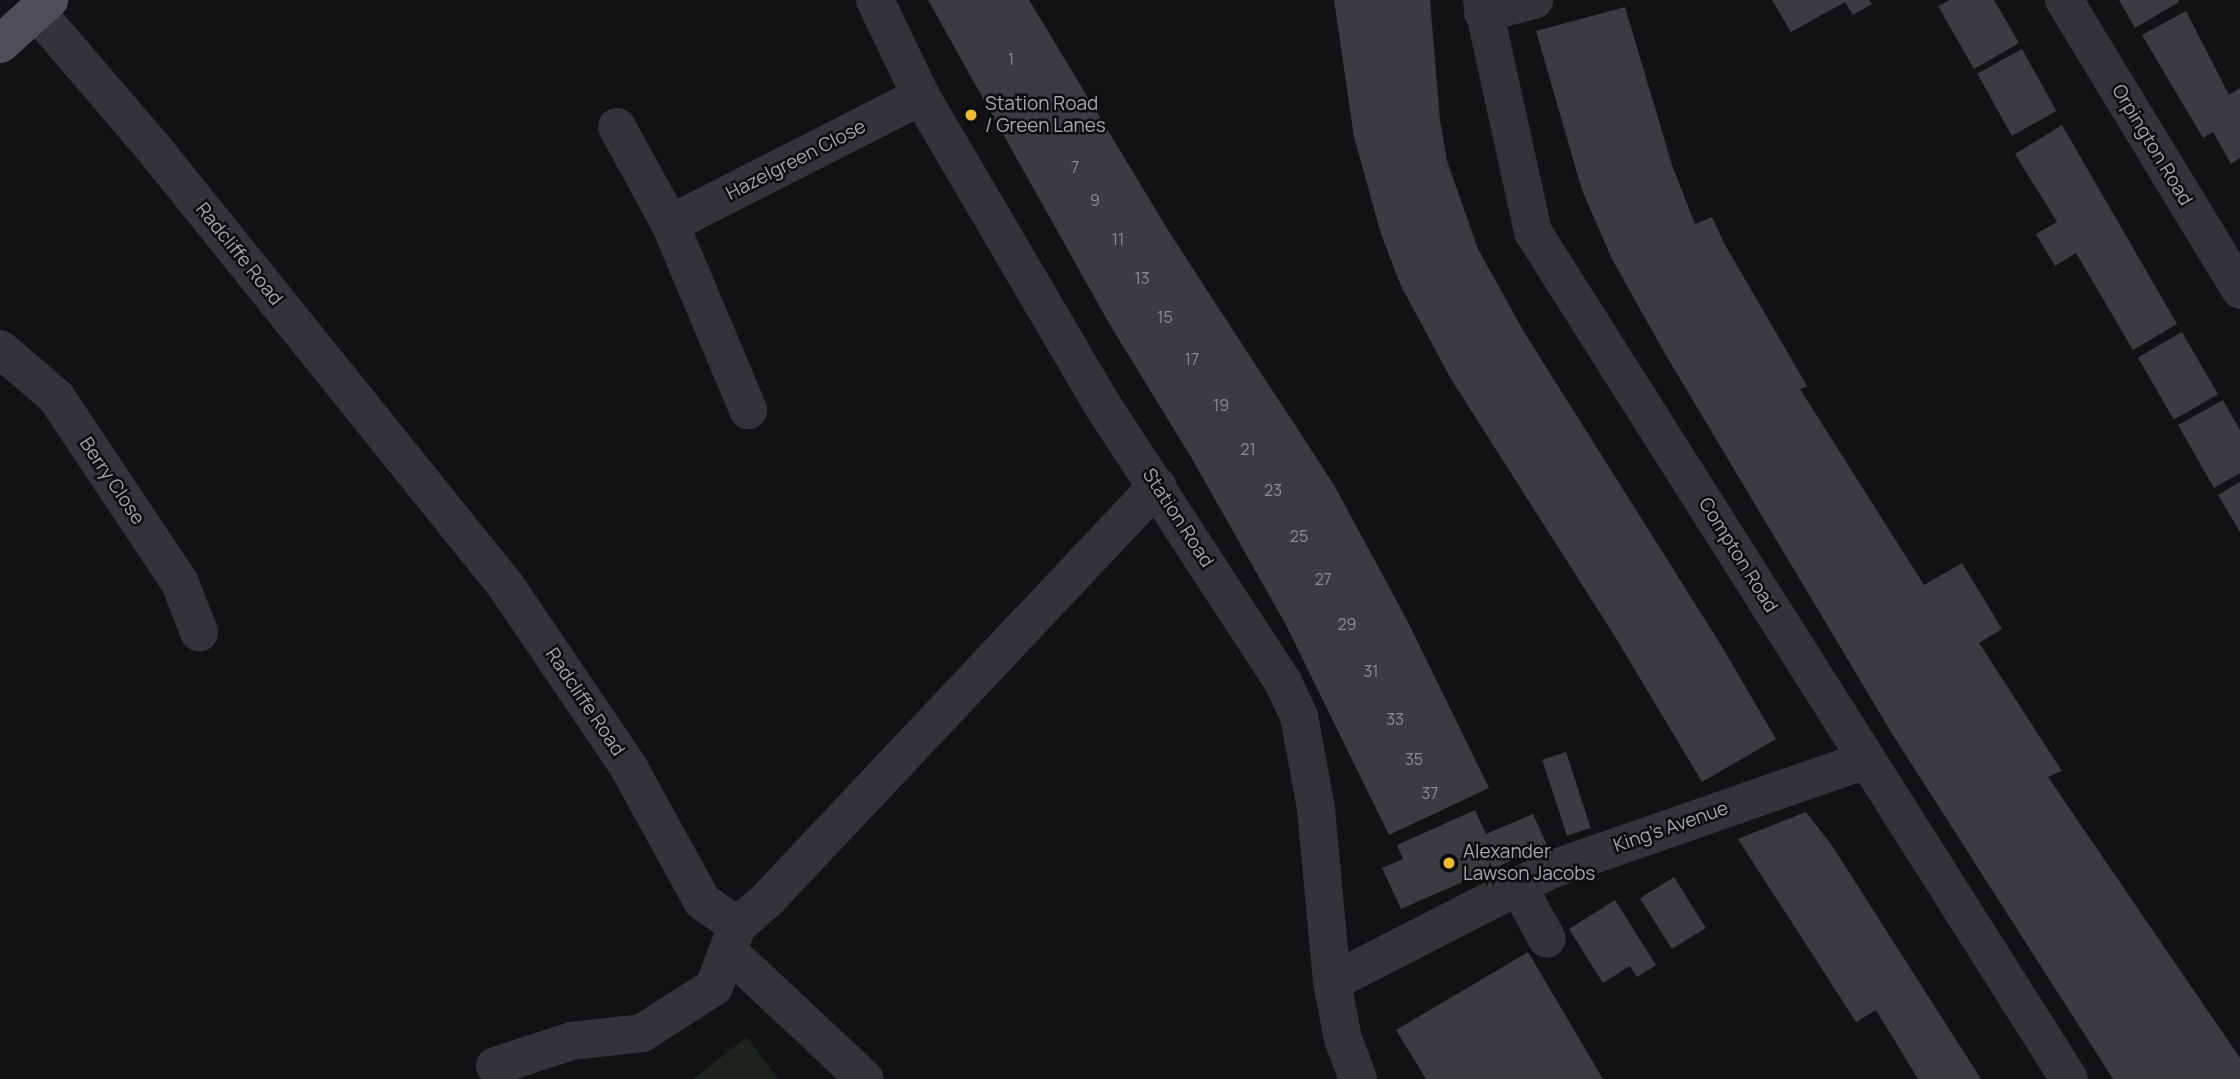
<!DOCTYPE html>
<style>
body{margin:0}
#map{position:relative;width:2240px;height:1079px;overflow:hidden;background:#121113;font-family:Manrope,sans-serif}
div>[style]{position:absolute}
.green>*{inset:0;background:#1c231d}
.building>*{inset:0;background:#3c3c40;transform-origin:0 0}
.minor>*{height:38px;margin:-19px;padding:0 19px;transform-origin:19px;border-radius:19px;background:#333338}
.major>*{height:38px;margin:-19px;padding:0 19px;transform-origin:19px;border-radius:19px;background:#4f5057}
.dots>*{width:19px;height:19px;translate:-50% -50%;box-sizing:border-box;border:4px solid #0d0d0e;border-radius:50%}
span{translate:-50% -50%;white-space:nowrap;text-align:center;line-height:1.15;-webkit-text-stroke:5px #0d0d0e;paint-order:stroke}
.number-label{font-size:16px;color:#898c96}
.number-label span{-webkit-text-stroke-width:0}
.poi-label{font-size:19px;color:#a3a7b3}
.left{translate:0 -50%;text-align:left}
.street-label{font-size:19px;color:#a3a7b3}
</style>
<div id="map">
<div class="green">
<i style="clip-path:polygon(747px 1037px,778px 1079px,693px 1079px)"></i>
</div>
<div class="building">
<i style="clip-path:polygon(928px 0,1029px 0,1171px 235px,1334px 485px,1408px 622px,1489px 788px,1389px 835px,1286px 625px,1191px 457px,1110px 325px)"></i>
<i style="clip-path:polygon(1334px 0,1430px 0,1440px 120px,1447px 161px,1478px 249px,1524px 332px,1721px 645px,1776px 739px,1702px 782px,1614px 635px,1451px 379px,1401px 286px,1381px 234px,1354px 137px)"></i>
<i style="clip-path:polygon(1772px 0,1869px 0,1872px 4px,1853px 15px,1845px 2px,1791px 32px)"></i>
<i style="clip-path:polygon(1950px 0,1994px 0,2019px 43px,1974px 69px,1938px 6px)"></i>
<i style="clip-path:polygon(2119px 0,2178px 0,2179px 2px,2135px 28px)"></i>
<i style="clip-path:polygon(1625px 7px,1672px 165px,1695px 224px,1712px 217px,1724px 243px,1807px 386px,1800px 389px,1924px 585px,1962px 563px,2002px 629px,1979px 643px,2062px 771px,2048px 777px,2240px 1058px,2240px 1079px,2113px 1079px,1891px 732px,1664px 352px,1612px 259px,1582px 190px,1536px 31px)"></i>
<i style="clip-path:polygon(2186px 11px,2229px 95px,2240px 88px,2240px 158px,2231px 164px,2213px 132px,2203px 138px,2142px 35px)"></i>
<i style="left:2022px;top:49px;width:71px;height:51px;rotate:61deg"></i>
<i style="clip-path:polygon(2062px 125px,2177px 324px,2133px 350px,2076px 253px,2055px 266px,2036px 234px,2057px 222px,2015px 154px)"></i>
<i style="left:2182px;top:332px;width:72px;height:51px;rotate:60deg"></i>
<i style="clip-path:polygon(2223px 400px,2240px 430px,2240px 473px,2214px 488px,2178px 425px)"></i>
<i style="clip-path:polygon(2240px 482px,2240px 532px,2218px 495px)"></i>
<i style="left:1566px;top:752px;width:80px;height:25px;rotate:72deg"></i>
<i style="clip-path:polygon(1475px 810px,1486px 834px,1533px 814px,1547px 845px,1401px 909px,1382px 868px,1403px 859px,1397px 845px)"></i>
<i style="clip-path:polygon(1806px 812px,1831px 844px,1981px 1079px,1918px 1079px,1876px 1010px,1856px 1022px,1738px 839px)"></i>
<i style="left:1674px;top:877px;width:60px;height:40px;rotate:58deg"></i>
<i style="clip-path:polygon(1615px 900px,1656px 965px,1637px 977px,1630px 966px,1603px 983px,1569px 929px)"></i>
<i style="clip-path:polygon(1528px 952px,1603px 1079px,1426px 1079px,1396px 1030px)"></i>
</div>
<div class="minor">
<i style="left:875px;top:0;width:106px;rotate:64.4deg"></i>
<i style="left:921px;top:96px;width:359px;rotate:59.6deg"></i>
<i style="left:1103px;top:406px;width:330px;rotate:56.9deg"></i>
<i style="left:1283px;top:682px;width:38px;rotate:65deg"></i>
<i style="left:1299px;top:716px;width:95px;rotate:79.6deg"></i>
<i style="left:1316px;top:809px;width:174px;rotate:84.7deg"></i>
<i style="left:1332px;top:982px;width:58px;rotate:79.1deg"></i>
<i style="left:1343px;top:1039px;width:43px;rotate:69.4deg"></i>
<i style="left:1482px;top:0;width:238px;rotate:77.6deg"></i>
<i style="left:1533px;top:232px;width:1002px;rotate:57.67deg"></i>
<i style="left:2064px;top:0;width:339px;rotate:58.7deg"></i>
<i style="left:36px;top:11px;width:177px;rotate:49.4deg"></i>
<i style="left:151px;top:145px;width:566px;rotate:51.17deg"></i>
<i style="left:506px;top:586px;width:220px;rotate:55.9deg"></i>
<i style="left:629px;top:768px;width:152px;rotate:61.2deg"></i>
<i style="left:702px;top:901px;width:43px;rotate:35.5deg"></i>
<i style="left:737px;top:926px;width:37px;rotate:-41deg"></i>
<i style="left:765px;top:902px;width:572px;rotate:-46.7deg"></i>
<i style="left:1483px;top:13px;width:53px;rotate:-14.3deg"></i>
<i style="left:617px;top:127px;width:111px;rotate:61.3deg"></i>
<i style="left:670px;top:224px;width:202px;rotate:67.2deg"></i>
<i style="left:670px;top:224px;width:282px;rotate:-27deg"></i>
<i style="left:0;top:349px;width:74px;rotate:40.6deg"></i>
<i style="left:56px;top:397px;width:224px;rotate:56.3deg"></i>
<i style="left:180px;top:583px;width:53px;rotate:68.8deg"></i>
<i style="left:1518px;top:886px;width:60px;rotate:61.3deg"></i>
<i style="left:728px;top:951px;width:187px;rotate:43.1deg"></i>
<i style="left:1332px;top:982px;width:245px;rotate:-27.2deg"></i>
<i style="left:1550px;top:870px;width:335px;rotate:-19.2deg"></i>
<i style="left:495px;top:1066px;width:81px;rotate:-18deg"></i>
<i style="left:572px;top:1041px;width:70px;rotate:-6.5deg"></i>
<i style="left:642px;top:1033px;width:85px;rotate:-32.6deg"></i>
<i style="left:714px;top:987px;width:65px;rotate:-69.3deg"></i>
</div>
<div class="major">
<i style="left:0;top:44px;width:66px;rotate:-41.9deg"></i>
</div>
<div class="dots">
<i style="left:971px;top:115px;background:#eeba2f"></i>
<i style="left:1449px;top:863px;background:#eeba2f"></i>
</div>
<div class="number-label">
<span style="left:1011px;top:59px">1</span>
<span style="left:1075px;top:167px">7</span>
<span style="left:1095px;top:200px">9</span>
<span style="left:1118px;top:239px">11</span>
<span style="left:1142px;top:278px">13</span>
<span style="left:1165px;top:317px">15</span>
<span style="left:1192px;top:359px">17</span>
<span style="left:1221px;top:405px">19</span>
<span style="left:1248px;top:449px">21</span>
<span style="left:1273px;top:490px">23</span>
<span style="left:1299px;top:536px">25</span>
<span style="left:1323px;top:579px">27</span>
<span style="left:1347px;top:624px">29</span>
<span style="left:1371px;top:671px">31</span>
<span style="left:1395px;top:719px">33</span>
<span style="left:1414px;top:759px">35</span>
<span style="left:1430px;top:793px">37</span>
</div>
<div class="poi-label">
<span class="left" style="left:985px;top:115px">Station Road<br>/ Green Lanes</span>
<span class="left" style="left:1463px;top:863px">Alexander<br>Lawson Jacobs</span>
</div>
<div class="street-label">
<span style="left:2152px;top:145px;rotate:59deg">Orpington Road</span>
<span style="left:796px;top:160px;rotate:-27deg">Hazelgreen Close</span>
<span style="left:239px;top:254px;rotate:51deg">Radcliffe Road</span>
<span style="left:112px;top:481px;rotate:56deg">Berry Close</span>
<span style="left:1178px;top:518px;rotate:57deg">Station Road</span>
<span style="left:1738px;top:555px;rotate:58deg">Compton Road</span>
<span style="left:585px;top:702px;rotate:56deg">Radcliffe Road</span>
<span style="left:1671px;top:827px;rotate:-19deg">King's Avenue</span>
</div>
</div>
